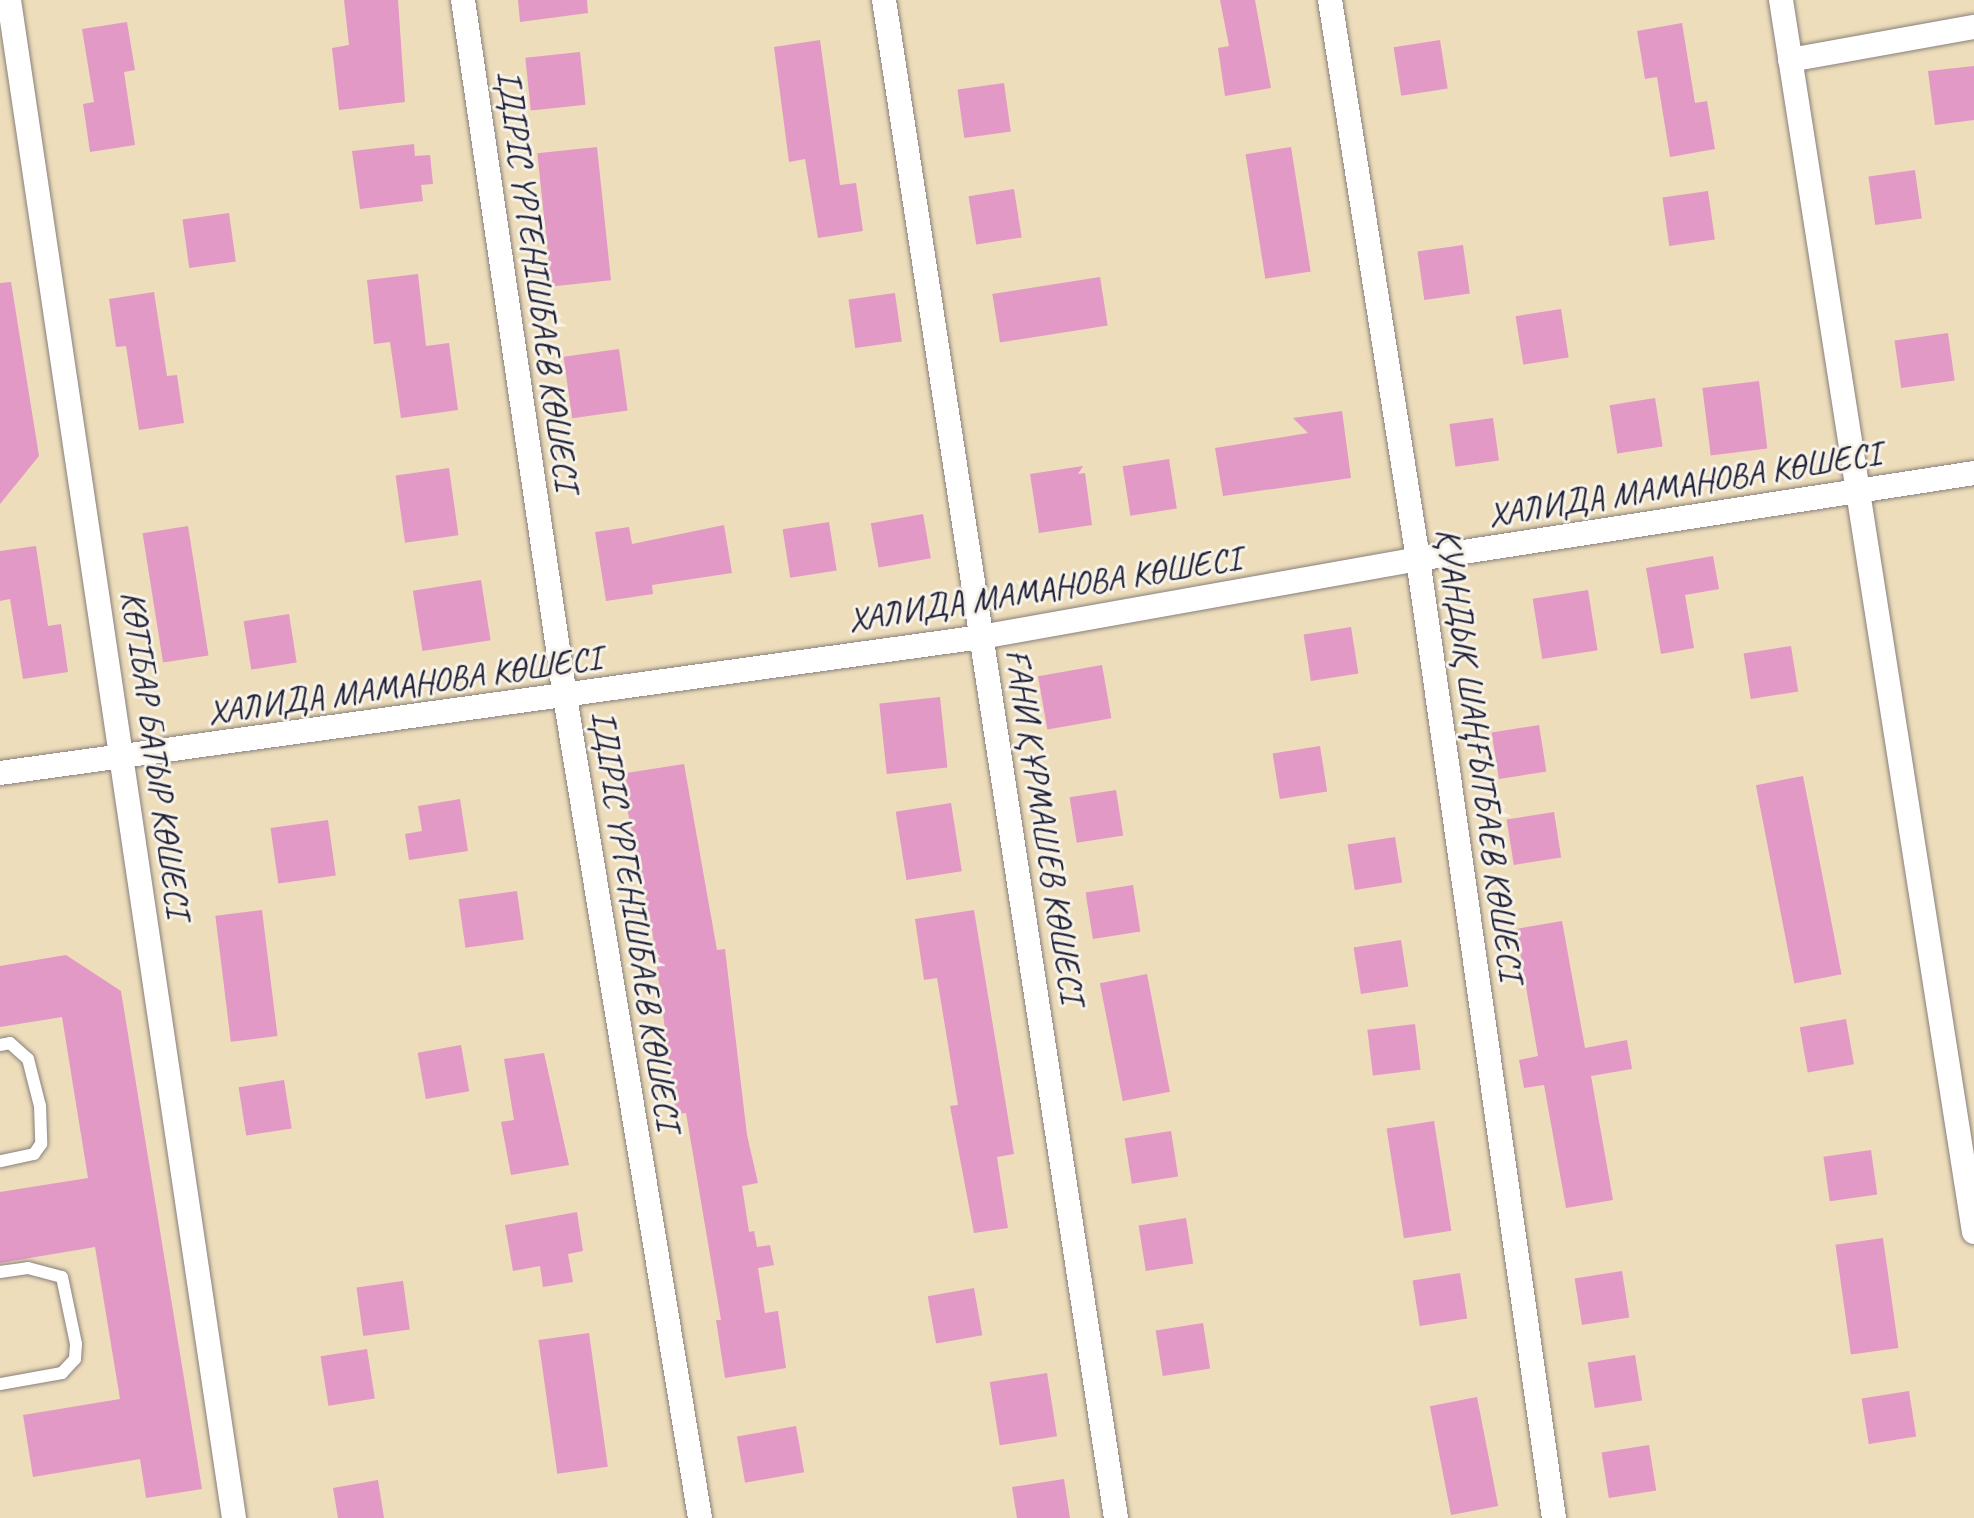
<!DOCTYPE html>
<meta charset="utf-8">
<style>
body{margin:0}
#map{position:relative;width:1974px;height:1518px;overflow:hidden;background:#edb;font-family:Caveat,sans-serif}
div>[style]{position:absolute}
.building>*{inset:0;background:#e299c5;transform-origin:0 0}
.roads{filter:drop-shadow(0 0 2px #88807b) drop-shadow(0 0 2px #88807b)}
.lane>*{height:12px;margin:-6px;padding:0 6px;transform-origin:6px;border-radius:6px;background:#fff}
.street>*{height:24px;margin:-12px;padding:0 12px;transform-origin:12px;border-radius:12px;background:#fff}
span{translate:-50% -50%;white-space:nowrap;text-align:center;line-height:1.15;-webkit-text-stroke:6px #f7f3e8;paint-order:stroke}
.street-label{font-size:34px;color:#22223b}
</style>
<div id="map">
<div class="building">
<i style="clip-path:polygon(344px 0,398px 0,405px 102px,339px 110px,332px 48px,349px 45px)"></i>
<i style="clip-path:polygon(518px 0,587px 0,588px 13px,520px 22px)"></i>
<i style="clip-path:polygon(1220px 0,1255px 0,1271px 88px,1225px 96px,1218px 48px,1229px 46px)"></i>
<i style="clip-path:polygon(127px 22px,135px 70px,124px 72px,135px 145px,90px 152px,83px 104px,94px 102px,82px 29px)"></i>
<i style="clip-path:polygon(1682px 23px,1695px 103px,1707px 101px,1715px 149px,1670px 157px,1657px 77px,1645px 79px,1637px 31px)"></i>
<i style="clip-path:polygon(820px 40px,840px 185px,856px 183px,863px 231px,818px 238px,805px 159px,789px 162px,774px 47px)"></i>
<i style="left:1440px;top:40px;width:49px;height:47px;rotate:81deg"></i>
<i style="left:580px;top:52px;width:53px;height:55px;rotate:84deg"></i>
<i style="clip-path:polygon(1974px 66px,1974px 120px,1935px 125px,1928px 71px)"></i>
<i style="left:1004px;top:83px;width:49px;height:47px;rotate:82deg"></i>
<i style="clip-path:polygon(414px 144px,415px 156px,430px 155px,433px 184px,421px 185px,423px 201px,360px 209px,352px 151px)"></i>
<i style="left:597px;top:147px;width:134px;height:60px;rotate:84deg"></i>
<i style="left:1291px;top:147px;width:126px;height:46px;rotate:81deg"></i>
<i style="left:1915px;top:170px;width:49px;height:47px;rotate:82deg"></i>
<i style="left:1014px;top:189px;width:49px;height:46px;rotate:81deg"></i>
<i style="left:1708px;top:191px;width:49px;height:46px;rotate:82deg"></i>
<i style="left:229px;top:213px;width:49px;height:47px;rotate:82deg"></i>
<i style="left:1463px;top:245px;width:49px;height:46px;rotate:82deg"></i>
<i style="clip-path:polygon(418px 274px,426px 346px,449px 343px,458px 410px,401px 418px,390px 342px,374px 344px,367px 280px)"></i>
<i style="left:1100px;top:277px;width:49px;height:109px;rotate:81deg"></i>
<i style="clip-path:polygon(11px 282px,39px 456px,0 504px,0 283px)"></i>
<i style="clip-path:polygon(154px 292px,167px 376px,177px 375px,184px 423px,139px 430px,126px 346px,116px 347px,109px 299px)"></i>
<i style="left:895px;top:293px;width:49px;height:47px;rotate:82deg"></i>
<i style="left:1561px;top:309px;width:49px;height:46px;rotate:81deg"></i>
<i style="left:1948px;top:333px;width:48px;height:54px;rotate:82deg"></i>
<i style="left:619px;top:349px;width:62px;height:56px;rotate:82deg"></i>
<i style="left:1759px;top:381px;width:68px;height:57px;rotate:83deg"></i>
<i style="left:1655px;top:398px;width:49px;height:46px;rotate:81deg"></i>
<i style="clip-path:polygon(1342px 411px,1351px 478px,1223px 496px,1215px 448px,1308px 433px,1293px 418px)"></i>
<i style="left:1493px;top:418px;width:43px;height:44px;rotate:82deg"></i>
<i style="left:1169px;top:459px;width:50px;height:47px;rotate:81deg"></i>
<i style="clip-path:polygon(1083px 466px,1078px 474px,1085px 473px,1092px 525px,1039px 533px,1030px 474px)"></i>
<i style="left:449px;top:468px;width:68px;height:54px;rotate:82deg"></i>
<i style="left:923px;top:514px;width:45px;height:53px;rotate:80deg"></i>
<i style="left:829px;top:522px;width:49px;height:47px;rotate:81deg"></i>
<i style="clip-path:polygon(724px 525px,732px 573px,652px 585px,653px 594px,606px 601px,595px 532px,629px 527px,632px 544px)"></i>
<i style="left:188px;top:526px;width:131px;height:46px;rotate:81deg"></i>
<i style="clip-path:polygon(36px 546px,48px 626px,61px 624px,68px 672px,23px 679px,10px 599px,0 601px,0 551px)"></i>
<i style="clip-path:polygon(1713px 556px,1719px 589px,1685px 595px,1694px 648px,1661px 654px,1646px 568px)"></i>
<i style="left:481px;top:580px;width:61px;height:69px;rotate:81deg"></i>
<i style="left:1588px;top:590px;width:61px;height:56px;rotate:81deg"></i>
<i style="left:289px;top:614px;width:49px;height:46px;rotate:81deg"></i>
<i style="left:1351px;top:627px;width:47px;height:48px;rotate:81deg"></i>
<i style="left:1791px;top:646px;width:46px;height:48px;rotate:81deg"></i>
<i style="left:1102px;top:665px;width:54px;height:65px;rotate:80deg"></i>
<i style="left:940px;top:697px;width:71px;height:61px;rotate:84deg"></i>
<i style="left:1539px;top:725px;width:47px;height:48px;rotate:81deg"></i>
<i style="left:1320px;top:746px;width:46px;height:48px;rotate:81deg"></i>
<i style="clip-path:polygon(684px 764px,717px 950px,725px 949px,747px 1135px,758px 1183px,742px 1186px,749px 1232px,754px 1231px,757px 1247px,770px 1245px,774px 1265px,758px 1268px,765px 1313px,778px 1311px,786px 1368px,725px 1378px,716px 1320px,721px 1320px,686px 1113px,676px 1114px,652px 929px,620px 774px)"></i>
<i style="left:1803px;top:776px;width:202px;height:48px;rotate:79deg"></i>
<i style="left:1116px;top:790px;width:46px;height:47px;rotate:81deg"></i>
<i style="clip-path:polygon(460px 799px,468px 851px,409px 860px,405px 834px,422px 831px,418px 806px)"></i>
<i style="left:951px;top:803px;width:69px;height:56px;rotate:81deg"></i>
<i style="left:1554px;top:812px;width:46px;height:48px;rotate:81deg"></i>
<i style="left:328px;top:820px;width:56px;height:58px;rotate:82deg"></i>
<i style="left:1395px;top:837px;width:46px;height:48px;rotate:81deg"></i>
<i style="left:1133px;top:885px;width:47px;height:48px;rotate:81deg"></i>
<i style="left:517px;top:891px;width:49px;height:59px;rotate:82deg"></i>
<i style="left:262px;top:910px;width:127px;height:47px;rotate:83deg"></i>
<i style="clip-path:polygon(974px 910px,1014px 1154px,997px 1157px,1008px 1228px,974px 1233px,950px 1106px,958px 1105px,937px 978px,924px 980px,915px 919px)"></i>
<i style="clip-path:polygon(1562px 921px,1585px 1048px,1627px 1040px,1632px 1069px,1591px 1076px,1613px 1200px,1566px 1208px,1544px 1085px,1524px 1088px,1519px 1060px,1538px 1056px,1516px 929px)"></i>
<i style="left:1401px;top:940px;width:47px;height:48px;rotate:81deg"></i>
<i style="clip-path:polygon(66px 955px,121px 991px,202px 1489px,146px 1498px,140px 1459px,33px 1477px,23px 1415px,120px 1399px,95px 1247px,0 1263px,0 1192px,88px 1178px,62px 1017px,0 1027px,0 966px)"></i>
<i style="left:1147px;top:974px;width:120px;height:48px;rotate:79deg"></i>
<i style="left:1846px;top:1019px;width:46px;height:47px;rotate:80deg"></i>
<i style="left:1415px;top:1024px;width:46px;height:48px;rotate:83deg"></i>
<i style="left:461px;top:1045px;width:47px;height:44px;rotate:80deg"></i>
<i style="clip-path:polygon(544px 1053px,569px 1165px,511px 1175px,501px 1122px,514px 1120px,504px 1059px)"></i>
<i style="left:284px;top:1080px;width:49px;height:46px;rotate:81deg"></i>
<i style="left:1434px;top:1121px;width:111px;height:48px;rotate:81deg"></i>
<i style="left:1171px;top:1131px;width:46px;height:47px;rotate:81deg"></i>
<i style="left:1871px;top:1150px;width:45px;height:48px;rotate:82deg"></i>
<i style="clip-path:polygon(577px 1212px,583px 1251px,568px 1254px,573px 1282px,543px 1287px,540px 1266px,513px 1271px,505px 1225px)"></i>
<i style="left:1186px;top:1218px;width:46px;height:48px;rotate:81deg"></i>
<i style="left:1883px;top:1238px;width:111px;height:48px;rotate:82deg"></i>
<i style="left:1622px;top:1271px;width:47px;height:48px;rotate:81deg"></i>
<i style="left:1460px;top:1273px;width:46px;height:48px;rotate:81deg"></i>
<i style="left:403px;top:1281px;width:49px;height:47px;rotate:82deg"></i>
<i style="left:974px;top:1288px;width:48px;height:47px;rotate:80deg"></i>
<i style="left:1203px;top:1323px;width:46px;height:48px;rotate:81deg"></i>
<i style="left:589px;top:1333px;width:135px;height:51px;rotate:82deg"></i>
<i style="left:367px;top:1349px;width:50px;height:47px;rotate:81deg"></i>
<i style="left:1635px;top:1355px;width:46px;height:48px;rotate:81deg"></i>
<i style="left:1047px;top:1373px;width:64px;height:58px;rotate:81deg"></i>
<i style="left:1909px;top:1391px;width:46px;height:48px;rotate:81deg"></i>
<i style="left:1477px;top:1397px;width:111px;height:48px;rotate:79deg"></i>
<i style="left:796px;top:1426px;width:47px;height:60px;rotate:80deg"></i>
<i style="left:1649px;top:1445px;width:46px;height:48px;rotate:81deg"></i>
<i style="clip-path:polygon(1064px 1479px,1070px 1518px,1017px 1518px,1012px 1487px)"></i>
<i style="clip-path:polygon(378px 1480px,384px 1518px,338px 1518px,333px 1488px)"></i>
</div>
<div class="roads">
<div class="lane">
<i style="left:0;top:1045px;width:10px;rotate:-11deg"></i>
<i style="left:10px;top:1043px;width:24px;rotate:42deg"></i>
<i style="left:28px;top:1059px;width:49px;rotate:75.7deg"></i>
<i style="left:40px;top:1106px;width:38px;rotate:88deg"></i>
<i style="left:41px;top:1144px;width:12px;rotate:125deg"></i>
<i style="left:34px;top:1154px;width:35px;rotate:168deg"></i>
<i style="left:0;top:1272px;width:28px;rotate:-8deg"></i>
<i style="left:28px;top:1268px;width:35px;rotate:15deg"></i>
<i style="left:62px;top:1277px;width:68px;rotate:78.2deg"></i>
<i style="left:76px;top:1344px;width:15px;rotate:94deg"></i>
<i style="left:75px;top:1359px;width:19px;rotate:133deg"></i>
<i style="left:62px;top:1373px;width:63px;rotate:169.9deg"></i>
</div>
<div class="street">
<i style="left:9px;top:0;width:1535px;rotate:81.57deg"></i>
<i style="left:463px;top:0;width:704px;rotate:81.67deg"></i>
<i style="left:565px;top:697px;width:832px;rotate:80.66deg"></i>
<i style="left:884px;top:0;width:1536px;rotate:81.31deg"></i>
<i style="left:1330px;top:0;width:566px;rotate:81.05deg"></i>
<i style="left:1418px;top:559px;width:969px;rotate:81.93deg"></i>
<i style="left:1781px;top:0;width:1247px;rotate:81.1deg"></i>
<i style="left:1790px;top:60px;width:187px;rotate:-10.2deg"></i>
<i style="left:0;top:773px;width:990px;rotate:-7.89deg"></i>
<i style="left:981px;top:637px;width:444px;rotate:-10.1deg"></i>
<i style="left:1418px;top:559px;width:563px;rotate:-8.79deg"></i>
</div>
</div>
<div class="street-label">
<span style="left:538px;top:280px;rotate:82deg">ІДІРІС ҮРГЕНІШБАЕВ КӨШЕСІ</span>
<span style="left:1684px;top:484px;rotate:-9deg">ХАЛИДА МАМАНОВА КӨШЕСІ</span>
<span style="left:1044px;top:589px;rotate:-9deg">ХАЛИДА МАМАНОВА КӨШЕСІ</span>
<span style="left:404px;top:685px;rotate:-8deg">ХАЛИДА МАМАНОВА КӨШЕСІ</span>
<span style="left:156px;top:754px;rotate:82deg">КӨТІБАР БАТЫР КӨШЕСІ</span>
<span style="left:1480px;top:754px;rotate:82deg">ҚУАНДЫҚ ШАҢҒЫТБАЕВ КӨШЕСІ</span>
<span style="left:1045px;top:825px;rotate:81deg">ҒАНИ ҚҰРМАШЕВ КӨШЕСІ</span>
<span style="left:636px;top:920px;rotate:81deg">ІДІРІС ҮРГЕНІШБАЕВ КӨШЕСІ</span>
</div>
</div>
